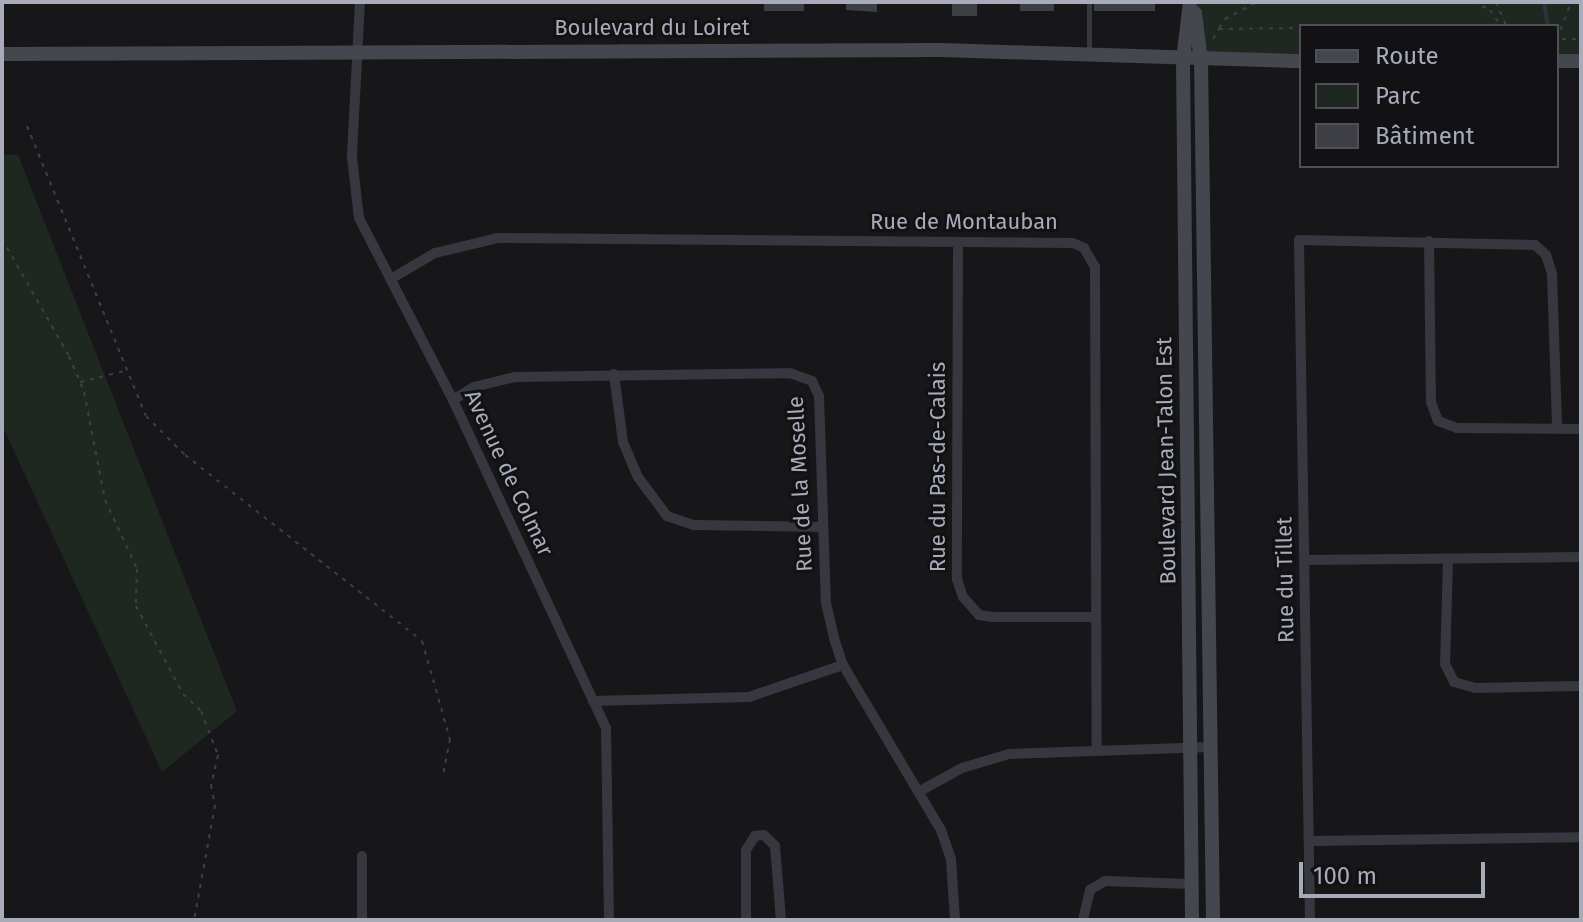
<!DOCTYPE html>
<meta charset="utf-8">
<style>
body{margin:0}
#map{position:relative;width:1583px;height:922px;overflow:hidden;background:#171719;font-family:"Fira Sans",sans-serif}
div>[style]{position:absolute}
.green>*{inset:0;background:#1e2820}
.stream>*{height:4px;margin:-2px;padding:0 2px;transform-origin:2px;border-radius:2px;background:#2b343e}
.building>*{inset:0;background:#3e3f44;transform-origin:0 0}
.path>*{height:2px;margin-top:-1px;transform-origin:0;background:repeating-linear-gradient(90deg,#3d3f46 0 4px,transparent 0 10px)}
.lane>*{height:5px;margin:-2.5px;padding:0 2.5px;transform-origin:2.5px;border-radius:2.5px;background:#37383f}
.street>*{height:10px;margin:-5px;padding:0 5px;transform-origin:5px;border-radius:5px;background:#37383f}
.secondary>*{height:14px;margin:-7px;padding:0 7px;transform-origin:7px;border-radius:7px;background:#45474f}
span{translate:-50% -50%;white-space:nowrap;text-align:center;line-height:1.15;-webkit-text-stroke:6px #121214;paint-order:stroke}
.street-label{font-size:22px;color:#a8acba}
.frame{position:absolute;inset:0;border:4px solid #a8acba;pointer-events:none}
.legend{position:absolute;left:1299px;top:24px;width:260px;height:144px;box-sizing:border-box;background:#121214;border:2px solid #4e5056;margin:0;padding:10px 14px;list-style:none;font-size:24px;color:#a8acba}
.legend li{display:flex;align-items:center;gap:16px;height:40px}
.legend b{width:40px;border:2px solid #4e5056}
.scale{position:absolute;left:1299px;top:862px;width:186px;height:36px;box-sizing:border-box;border:4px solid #a8acba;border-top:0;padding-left:10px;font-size:24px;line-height:28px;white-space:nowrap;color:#a8acba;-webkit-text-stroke:6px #121214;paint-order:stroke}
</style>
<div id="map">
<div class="green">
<i style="clip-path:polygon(1194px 2px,1581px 2px,1581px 61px,1557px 61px,1557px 26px,1301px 26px,1301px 61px,1201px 61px)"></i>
<i style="clip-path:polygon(2px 154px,18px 155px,237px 711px,162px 772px,2px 425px)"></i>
</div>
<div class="stream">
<i style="left:1544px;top:2px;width:24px;rotate:81deg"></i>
</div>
<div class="building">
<i style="left:764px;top:2px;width:40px;height:9px"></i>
<i style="clip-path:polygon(846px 2px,877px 2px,877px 12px,846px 10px)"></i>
<i style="left:952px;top:2px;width:25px;height:14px"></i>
<i style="left:1020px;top:2px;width:34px;height:9px"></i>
<i style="left:1094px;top:2px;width:61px;height:9px"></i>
</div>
<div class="path">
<i style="left:1473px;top:2px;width:19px;rotate:25deg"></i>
<i style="left:1490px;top:10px;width:19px;rotate:55deg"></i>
<i style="left:1496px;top:2px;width:26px;rotate:67deg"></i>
<i style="left:1219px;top:28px;width:11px;rotate:-56deg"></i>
<i style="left:1225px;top:19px;width:36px;rotate:-28deg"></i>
<i style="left:1213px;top:39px;width:12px;rotate:-59deg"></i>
<i style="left:1219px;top:29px;width:82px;rotate:-0.7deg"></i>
<i style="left:1557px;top:39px;width:40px;rotate:-69deg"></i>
<i style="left:1562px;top:39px;width:19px"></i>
<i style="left:27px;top:126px;width:313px;rotate:67.7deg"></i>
<i style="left:146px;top:416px;width:55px;rotate:45deg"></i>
<i style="left:185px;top:455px;width:301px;rotate:38.1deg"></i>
<i style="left:422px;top:641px;width:102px;rotate:74.1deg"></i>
<i style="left:450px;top:739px;width:37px;rotate:101deg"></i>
<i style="left:2px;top:139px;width:5px;rotate:-68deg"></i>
<i style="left:2px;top:239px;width:135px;rotate:60.2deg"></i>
<i style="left:69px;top:356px;width:39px;rotate:67deg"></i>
<i style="left:84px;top:392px;width:110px;rotate:79deg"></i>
<i style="left:105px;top:500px;width:76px;rotate:65.1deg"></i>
<i style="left:137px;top:569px;width:37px;rotate:92deg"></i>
<i style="left:136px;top:606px;width:100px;rotate:61.9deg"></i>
<i style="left:183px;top:694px;width:25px;rotate:43deg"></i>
<i style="left:201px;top:711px;width:47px;rotate:68.9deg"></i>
<i style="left:218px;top:755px;width:31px;rotate:103deg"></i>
<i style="left:211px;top:785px;width:20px;rotate:79deg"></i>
<i style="left:215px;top:805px;width:117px;rotate:100.3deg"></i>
<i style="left:80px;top:382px;width:45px;rotate:-14deg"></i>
</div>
<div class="lane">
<i style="left:1089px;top:2px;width:51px;rotate:90deg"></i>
</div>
<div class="street">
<i style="left:360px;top:2px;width:155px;rotate:93deg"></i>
<i style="left:352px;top:157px;width:61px;rotate:83.5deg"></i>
<i style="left:359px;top:218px;width:205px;rotate:62.7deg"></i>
<i style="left:453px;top:400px;width:362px;rotate:65deg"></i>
<i style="left:606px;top:728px;width:192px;rotate:89.1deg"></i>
<i style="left:1429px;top:241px;width:161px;rotate:89.3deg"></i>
<i style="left:1431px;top:402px;width:20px;rotate:70deg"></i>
<i style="left:1438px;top:421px;width:20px;rotate:20deg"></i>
<i style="left:1457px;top:428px;width:124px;rotate:0.5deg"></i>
<i style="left:958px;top:243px;width:336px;rotate:90.2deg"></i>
<i style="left:957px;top:579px;width:19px;rotate:72deg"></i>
<i style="left:963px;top:597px;width:24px;rotate:48deg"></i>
<i style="left:979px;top:615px;width:14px;rotate:8deg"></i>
<i style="left:993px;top:617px;width:102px"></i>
<i style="left:394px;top:277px;width:48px;rotate:-30.3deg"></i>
<i style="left:435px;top:253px;width:65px;rotate:-13.4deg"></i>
<i style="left:498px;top:238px;width:575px;rotate:0.5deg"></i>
<i style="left:1073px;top:243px;width:12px;rotate:24deg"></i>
<i style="left:1084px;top:248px;width:22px;rotate:60deg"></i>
<i style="left:1095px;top:267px;width:482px;rotate:89.8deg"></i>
<i style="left:614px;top:374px;width:69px;rotate:82.5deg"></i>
<i style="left:623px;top:442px;width:38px;rotate:67deg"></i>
<i style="left:638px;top:477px;width:49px;rotate:53.4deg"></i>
<i style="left:667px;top:516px;width:28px;rotate:19deg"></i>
<i style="left:693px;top:525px;width:130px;rotate:0.9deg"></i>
<i style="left:453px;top:400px;width:25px;rotate:-32deg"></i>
<i style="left:474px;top:387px;width:42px;rotate:-13.7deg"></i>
<i style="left:515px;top:377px;width:275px;rotate:-0.8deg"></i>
<i style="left:790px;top:373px;width:23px;rotate:20deg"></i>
<i style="left:812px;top:381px;width:17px;rotate:65deg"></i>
<i style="left:819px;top:396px;width:207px;rotate:88.1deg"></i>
<i style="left:826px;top:603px;width:36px;rotate:77deg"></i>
<i style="left:834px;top:638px;width:28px;rotate:72deg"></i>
<i style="left:843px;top:665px;width:192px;rotate:59.3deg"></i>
<i style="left:941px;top:830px;width:31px;rotate:71deg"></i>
<i style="left:951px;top:859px;width:61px;rotate:86.2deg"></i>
<i style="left:1448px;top:559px;width:105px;rotate:91.6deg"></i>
<i style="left:1445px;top:664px;width:20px;rotate:63deg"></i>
<i style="left:1454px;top:682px;width:22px;rotate:16deg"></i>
<i style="left:1475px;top:688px;width:106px;rotate:-1.1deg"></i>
<i style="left:1305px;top:560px;width:276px;rotate:-0.6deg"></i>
<i style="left:593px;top:701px;width:156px;rotate:-1.5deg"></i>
<i style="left:749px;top:697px;width:99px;rotate:-18.8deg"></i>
<i style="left:920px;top:791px;width:48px;rotate:-28.7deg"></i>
<i style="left:962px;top:768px;width:49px;rotate:-16.6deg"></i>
<i style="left:1009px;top:754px;width:202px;rotate:-2deg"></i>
<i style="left:1309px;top:841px;width:272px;rotate:-0.8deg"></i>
<i style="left:362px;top:856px;width:64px;rotate:90deg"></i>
<i style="left:746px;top:920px;width:70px;rotate:-90deg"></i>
<i style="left:746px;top:850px;width:17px;rotate:-57deg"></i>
<i style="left:755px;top:836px;width:9px;rotate:-6deg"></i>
<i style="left:764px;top:835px;width:16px;rotate:45deg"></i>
<i style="left:775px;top:846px;width:74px;rotate:85.4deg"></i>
<i style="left:1083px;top:920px;width:31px;rotate:-77deg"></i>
<i style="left:1090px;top:890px;width:17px;rotate:-31deg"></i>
<i style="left:1105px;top:881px;width:85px;rotate:2deg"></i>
<i style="left:1310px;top:920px;width:680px;rotate:-90.93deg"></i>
<i style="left:1299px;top:240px;width:236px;rotate:1.2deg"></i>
<i style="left:1535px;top:245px;width:15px;rotate:42deg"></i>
<i style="left:1546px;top:255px;width:20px;rotate:72deg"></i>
<i style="left:1552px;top:274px;width:154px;rotate:88.1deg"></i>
</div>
<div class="secondary">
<i style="left:1190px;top:2px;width:58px;rotate:96.9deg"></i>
<i style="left:1183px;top:60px;width:860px;rotate:89.4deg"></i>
<i style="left:1195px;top:13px;width:48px;rotate:82.9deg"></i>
<i style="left:1201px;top:61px;width:859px;rotate:89.2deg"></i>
<i style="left:2px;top:54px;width:940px;rotate:-0.24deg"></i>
<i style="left:942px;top:50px;width:359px;rotate:1.8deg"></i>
<i style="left:1557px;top:61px;width:24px"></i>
</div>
<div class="street-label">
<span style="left:652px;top:28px">Boulevard du Loiret</span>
<span style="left:964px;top:222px">Rue de Montauban</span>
<span style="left:1166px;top:461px;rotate:-91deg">Boulevard Jean-Talon Est</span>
<span style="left:938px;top:467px;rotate:-90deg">Rue du Pas-de-Calais</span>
<span style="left:509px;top:473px;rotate:65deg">Avenue de Colmar</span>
<span style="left:800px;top:484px;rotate:-93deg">Rue de la Moselle</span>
<span style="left:1285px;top:580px;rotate:-91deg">Rue du Tillet</span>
</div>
<div class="frame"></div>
<ul class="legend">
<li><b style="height:10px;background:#45474f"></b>Route</li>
<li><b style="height:22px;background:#1e2820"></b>Parc</li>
<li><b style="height:22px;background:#3e3f44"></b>Bâtiment</li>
</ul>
<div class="scale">100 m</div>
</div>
